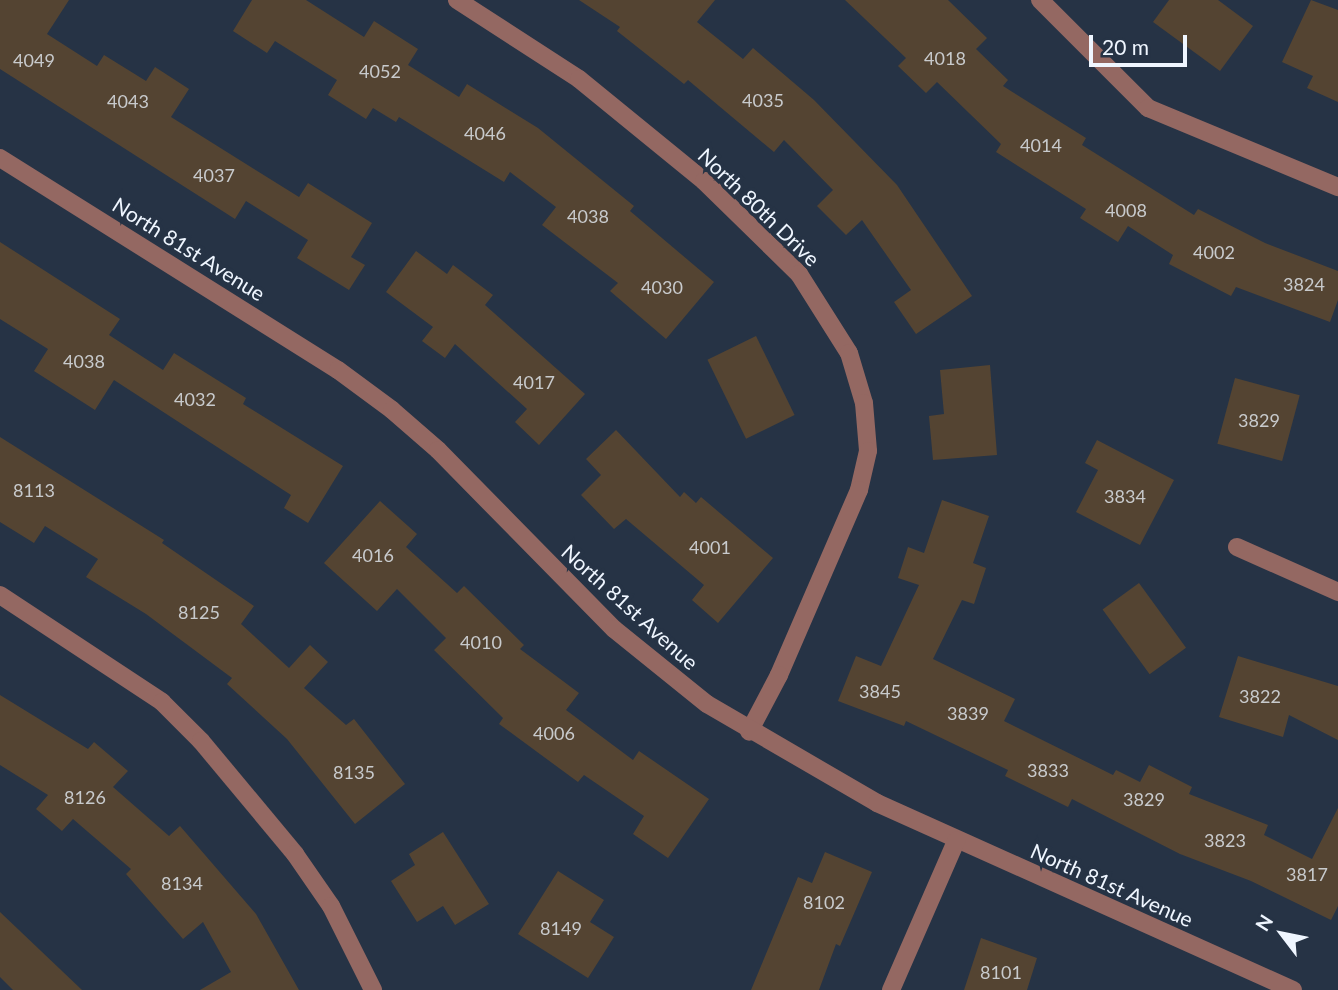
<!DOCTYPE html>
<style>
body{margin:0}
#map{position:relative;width:1338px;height:990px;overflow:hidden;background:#263345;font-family:Lato,sans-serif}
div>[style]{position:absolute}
.building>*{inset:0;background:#544432;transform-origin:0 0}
.street>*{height:18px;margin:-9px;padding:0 9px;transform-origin:9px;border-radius:9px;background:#946862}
span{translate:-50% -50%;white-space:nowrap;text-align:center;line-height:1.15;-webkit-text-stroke:7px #263345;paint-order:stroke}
.number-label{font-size:18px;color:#c8cacc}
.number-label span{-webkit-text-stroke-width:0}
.street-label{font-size:21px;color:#eff6ff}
.north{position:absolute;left:1247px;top:899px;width:70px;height:70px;-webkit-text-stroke:5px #263345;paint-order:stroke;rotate:302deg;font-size:19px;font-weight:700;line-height:28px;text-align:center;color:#eff6ff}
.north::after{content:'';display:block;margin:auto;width:24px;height:32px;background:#eff6ff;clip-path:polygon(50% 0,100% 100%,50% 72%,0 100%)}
.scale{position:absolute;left:1089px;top:35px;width:98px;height:32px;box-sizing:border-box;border:4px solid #eff6ff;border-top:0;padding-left:9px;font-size:21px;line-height:24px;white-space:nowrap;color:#eff6ff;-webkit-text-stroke:5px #263345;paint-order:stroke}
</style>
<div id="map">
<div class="building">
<i style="clip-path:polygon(0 0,69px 0,47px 34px,97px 66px,104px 55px,146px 81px,155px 67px,189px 89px,171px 117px,299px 197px,308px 183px,372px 223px,351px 257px,365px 265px,349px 290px,297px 258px,308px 240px,246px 201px,235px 219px,0 69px)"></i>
<i style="clip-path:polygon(252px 0,306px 0,364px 37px,374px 21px,418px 49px,408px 65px,459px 97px,467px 84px,538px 128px,634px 206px,630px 211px,714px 282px,666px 339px,610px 291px,618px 283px,542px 225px,556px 207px,510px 172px,504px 182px,399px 117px,396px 122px,373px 108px,366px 119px,328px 95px,337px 80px,275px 41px,267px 53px,233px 31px)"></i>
<i style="clip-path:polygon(579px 0,715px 0,697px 22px,743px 59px,753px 48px,814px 100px,897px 185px,972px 296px,916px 334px,894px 302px,911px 290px,862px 220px,846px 235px,817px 206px,833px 190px,784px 140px,774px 152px,688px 80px,684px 84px,617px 31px,620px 27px)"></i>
<i style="clip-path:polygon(845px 0,948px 0,987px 38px,976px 49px,1008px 80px,1003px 86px,1086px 138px,1082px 145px,1194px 215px,1198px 209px,1265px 243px,1338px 271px,1338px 300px,1330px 322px,1236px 287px,1231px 296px,1169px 264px,1173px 255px,1128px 226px,1118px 242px,1080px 218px,1086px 209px,996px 152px,1001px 144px,937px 82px,926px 93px,898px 66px,906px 58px)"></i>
<i style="clip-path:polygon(1169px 0,1218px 0,1253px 26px,1220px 71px,1153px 22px)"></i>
<i style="clip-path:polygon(1311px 0,1338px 10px,1338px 102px,1307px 88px,1313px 76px,1282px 62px)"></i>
<i style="clip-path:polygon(0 242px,120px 319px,109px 335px,163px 370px,174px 353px,246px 398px,243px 404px,343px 466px,308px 523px,284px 508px,291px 495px,114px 380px,95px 410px,34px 371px,48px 349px,0 319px)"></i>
<i style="clip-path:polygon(416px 251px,447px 274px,453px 265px,493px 295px,485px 305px,585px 394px,539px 445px,515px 422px,527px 409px,455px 344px,445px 358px,422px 341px,433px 327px,386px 292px)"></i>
<i style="left:756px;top:336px;width:88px;height:54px;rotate:64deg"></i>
<i style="clip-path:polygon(990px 365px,997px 455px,933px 460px,929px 416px,944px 414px,940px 370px)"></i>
<i style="left:1235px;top:378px;width:67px;height:68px;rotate:15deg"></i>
<i style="clip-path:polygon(616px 430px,680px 497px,684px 492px,696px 503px,701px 497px,773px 558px,718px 623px,692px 600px,704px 585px,626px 519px,614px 529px,581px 495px,601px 475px,586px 459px)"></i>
<i style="clip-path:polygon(0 437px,164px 540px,162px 543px,254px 606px,241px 624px,289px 668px,310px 645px,328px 662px,304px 688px,346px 725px,354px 719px,405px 784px,355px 824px,287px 739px,227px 684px,232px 678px,146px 614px,86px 577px,98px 559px,45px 526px,34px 543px,0 522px)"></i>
<i style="clip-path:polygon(1097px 440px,1174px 480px,1140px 545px,1076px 512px,1098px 470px,1085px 463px)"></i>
<i style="clip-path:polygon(942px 500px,989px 516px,973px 563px,986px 568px,974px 604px,962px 600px,933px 659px,1015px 699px,1004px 721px,1113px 775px,1116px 770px,1140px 782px,1149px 765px,1192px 787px,1189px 794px,1268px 825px,1264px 835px,1312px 859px,1338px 808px,1338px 906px,1331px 920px,1251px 881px,1180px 854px,1072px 799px,1068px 807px,1005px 776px,1008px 770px,906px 721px,904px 726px,838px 701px,856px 656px,881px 666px,919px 585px,898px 578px,908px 547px,924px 553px)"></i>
<i style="clip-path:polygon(380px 501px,417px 534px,406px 547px,457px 593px,464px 586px,524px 645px,520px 649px,579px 693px,566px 710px,633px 760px,639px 751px,709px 799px,668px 858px,633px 834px,644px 816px,584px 775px,578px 782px,499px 724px,503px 718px,434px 650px,446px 638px,397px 589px,377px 611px,324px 563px)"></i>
<i style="left:1139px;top:583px;width:80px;height:45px;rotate:54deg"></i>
<i style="clip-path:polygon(1238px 656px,1338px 686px,1338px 740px,1289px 715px,1283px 737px,1219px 717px)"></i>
<i style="clip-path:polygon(0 695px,88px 749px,94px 742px,128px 771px,113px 787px,169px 836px,180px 826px,256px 914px,299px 990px,200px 990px,231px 972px,203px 922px,183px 939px,126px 874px,131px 869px,73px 819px,62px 831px,36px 809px,48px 795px,0 765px)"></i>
<i style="clip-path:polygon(443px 832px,489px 904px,455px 925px,443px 906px,417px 922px,391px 881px,415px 865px,409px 854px)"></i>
<i style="clip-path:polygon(825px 852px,872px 872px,840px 946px,836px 944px,819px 990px,751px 990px,798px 877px,812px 883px)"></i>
<i style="clip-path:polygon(558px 871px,604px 900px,590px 922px,614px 937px,588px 978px,518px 934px)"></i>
<i style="clip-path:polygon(0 912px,82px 990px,13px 990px,0 977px)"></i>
<i style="clip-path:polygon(981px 938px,1037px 958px,1027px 990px,964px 990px)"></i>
</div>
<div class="street">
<i style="left:457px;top:0;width:145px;rotate:32.9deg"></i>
<i style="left:579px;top:79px;width:161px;rotate:39.2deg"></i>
<i style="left:704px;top:181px;width:133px;rotate:44.4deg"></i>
<i style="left:799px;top:274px;width:93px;rotate:57.7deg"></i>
<i style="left:849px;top:353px;width:52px;rotate:73.3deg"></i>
<i style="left:864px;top:403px;width:48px;rotate:85.2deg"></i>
<i style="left:868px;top:451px;width:40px;rotate:103deg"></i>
<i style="left:859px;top:490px;width:202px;rotate:113.4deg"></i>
<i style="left:779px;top:675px;width:64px;rotate:117.8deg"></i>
<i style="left:1040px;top:0;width:153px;rotate:45deg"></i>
<i style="left:1148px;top:108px;width:206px;rotate:22.6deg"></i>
<i style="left:0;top:158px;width:399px;rotate:32.1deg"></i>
<i style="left:338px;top:370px;width:67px;rotate:36.5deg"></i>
<i style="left:392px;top:410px;width:61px;rotate:41deg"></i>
<i style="left:438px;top:450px;width:251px;rotate:45.5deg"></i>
<i style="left:614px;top:629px;width:119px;rotate:38.9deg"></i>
<i style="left:707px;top:704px;width:197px;rotate:30.2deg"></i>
<i style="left:877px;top:803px;width:456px;rotate:24.2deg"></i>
<i style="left:1237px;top:547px;width:111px;rotate:24deg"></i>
<i style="left:0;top:595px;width:194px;rotate:33.4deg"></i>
<i style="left:162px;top:702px;width:55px;rotate:45deg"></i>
<i style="left:201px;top:741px;width:147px;rotate:50.2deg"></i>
<i style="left:295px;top:854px;width:63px;rotate:55.3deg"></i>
<i style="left:331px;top:906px;width:94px;rotate:63.4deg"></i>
<i style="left:891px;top:990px;width:163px;rotate:-66.4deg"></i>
</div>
<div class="number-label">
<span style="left:945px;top:58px">4018</span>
<span style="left:34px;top:60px">4049</span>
<span style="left:380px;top:71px">4052</span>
<span style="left:763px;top:100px">4035</span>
<span style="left:128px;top:101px">4043</span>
<span style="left:485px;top:133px">4046</span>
<span style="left:1041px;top:145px">4014</span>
<span style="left:214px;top:175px">4037</span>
<span style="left:1126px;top:210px">4008</span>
<span style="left:588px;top:216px">4038</span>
<span style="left:1214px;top:252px">4002</span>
<span style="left:1304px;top:284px">3824</span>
<span style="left:662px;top:287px">4030</span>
<span style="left:84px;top:361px">4038</span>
<span style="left:534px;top:382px">4017</span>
<span style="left:195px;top:399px">4032</span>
<span style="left:1259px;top:420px">3829</span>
<span style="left:34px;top:490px">8113</span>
<span style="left:1125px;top:496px">3834</span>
<span style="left:710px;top:547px">4001</span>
<span style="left:373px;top:555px">4016</span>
<span style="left:199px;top:612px">8125</span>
<span style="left:481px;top:642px">4010</span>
<span style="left:880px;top:691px">3845</span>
<span style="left:1260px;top:696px">3822</span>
<span style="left:968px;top:713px">3839</span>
<span style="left:554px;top:733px">4006</span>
<span style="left:1048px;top:770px">3833</span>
<span style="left:354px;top:772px">8135</span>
<span style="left:85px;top:797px">8126</span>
<span style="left:1144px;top:799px">3829</span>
<span style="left:1225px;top:840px">3823</span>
<span style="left:1307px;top:874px">3817</span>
<span style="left:182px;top:883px">8134</span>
<span style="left:824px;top:902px">8102</span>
<span style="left:561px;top:928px">8149</span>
<span style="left:1001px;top:972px">8101</span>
</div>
<div class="street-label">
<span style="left:759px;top:207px;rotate:44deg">North 80th Drive</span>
<span style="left:189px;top:249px;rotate:32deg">North 81st Avenue</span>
<span style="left:630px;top:607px;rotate:42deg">North 81st Avenue</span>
<span style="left:1112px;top:885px;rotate:24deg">North 81st Avenue</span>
</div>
<div class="north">N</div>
<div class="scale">20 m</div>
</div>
